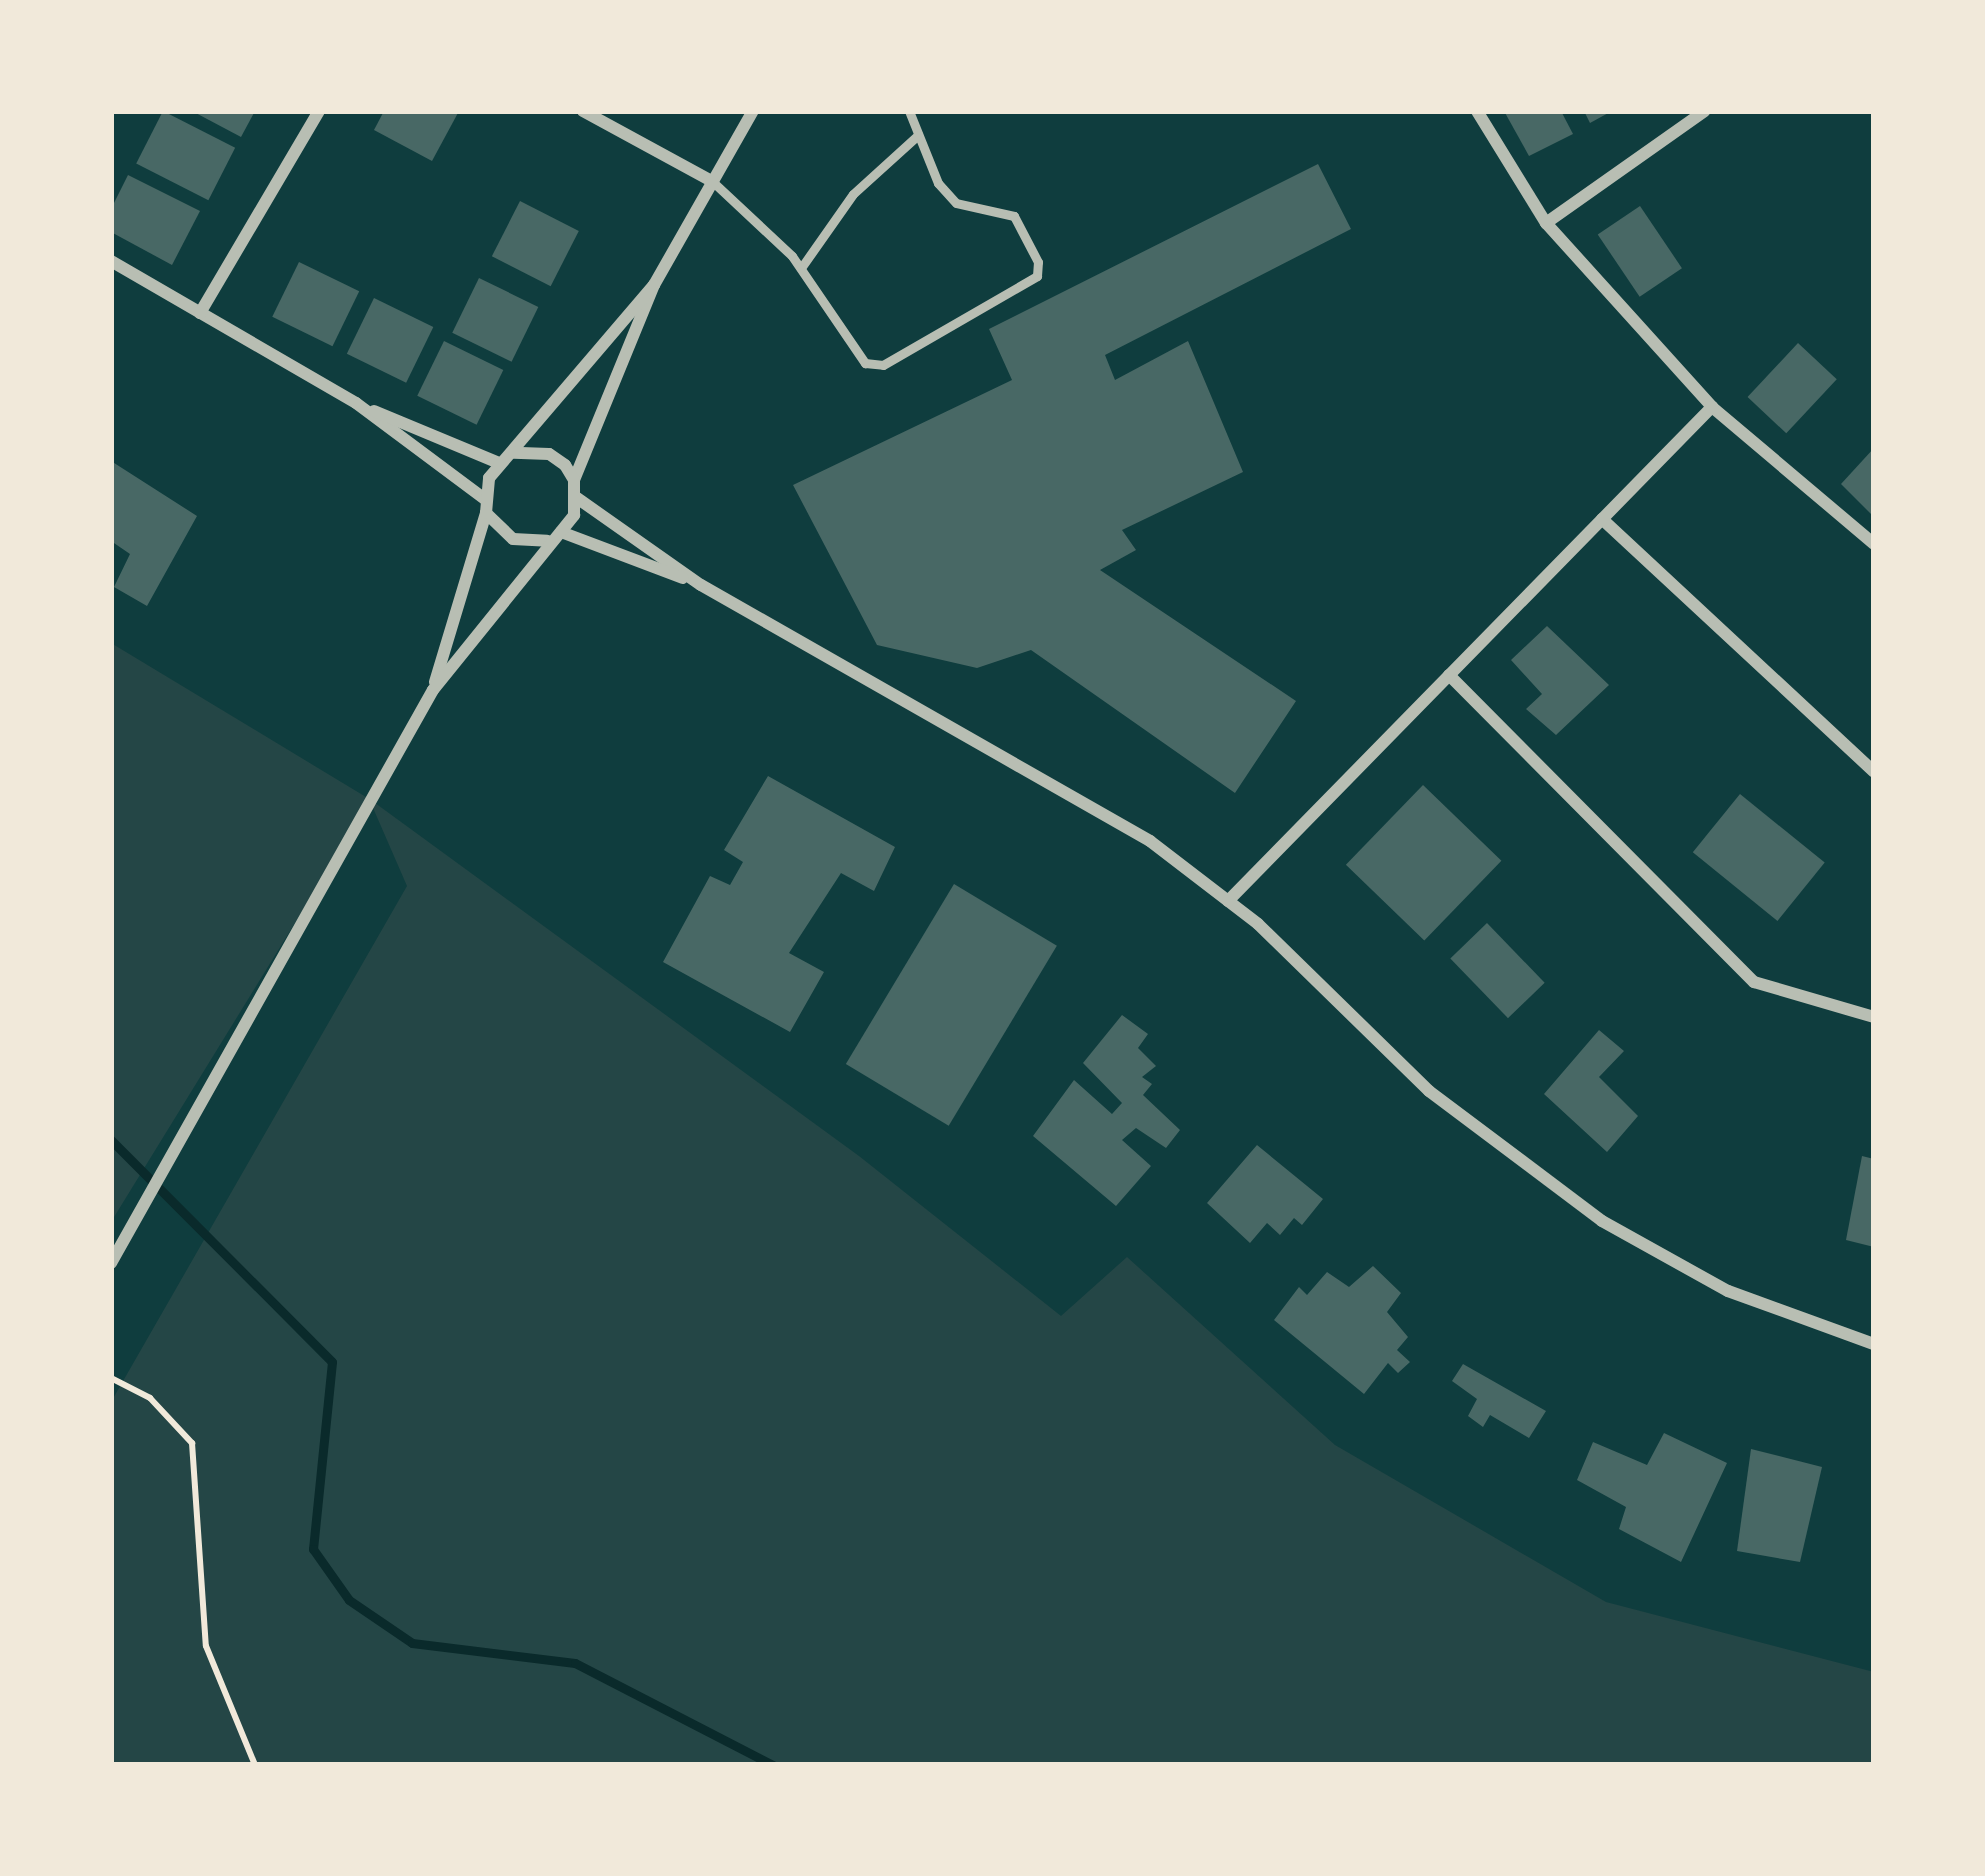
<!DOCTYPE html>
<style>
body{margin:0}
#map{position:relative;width:1985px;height:1876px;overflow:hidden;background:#0f3d3e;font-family:Signika,sans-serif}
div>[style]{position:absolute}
.green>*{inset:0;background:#244646}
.stream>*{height:9px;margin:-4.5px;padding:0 4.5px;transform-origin:4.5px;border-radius:4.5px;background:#0a2a2b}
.building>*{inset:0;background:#486865;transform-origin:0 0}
.path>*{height:6px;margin:-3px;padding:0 3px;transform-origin:3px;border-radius:3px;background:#f1e9da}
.service>*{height:9px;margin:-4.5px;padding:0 4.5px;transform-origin:4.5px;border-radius:4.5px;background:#b8beb3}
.minor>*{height:12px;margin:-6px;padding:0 6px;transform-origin:6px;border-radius:6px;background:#b8beb3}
span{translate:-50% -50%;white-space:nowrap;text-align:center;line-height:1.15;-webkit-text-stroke:10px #f1e9da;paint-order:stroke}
.frame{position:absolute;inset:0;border:114px solid #f1e9da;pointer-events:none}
</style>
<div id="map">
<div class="green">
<i style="clip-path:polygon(111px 643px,371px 800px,859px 1156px,1061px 1316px,1127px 1257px,1335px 1445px,1606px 1602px,1874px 1672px,1874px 1765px,111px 1765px,111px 1402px,407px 886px,370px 801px,111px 1222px)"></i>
</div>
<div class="stream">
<i style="left:111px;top:1140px;width:313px;rotate:45.1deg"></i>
<i style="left:332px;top:1362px;width:188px;rotate:95.8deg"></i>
<i style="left:313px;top:1549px;width:62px;rotate:54.8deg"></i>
<i style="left:349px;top:1600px;width:76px;rotate:34.3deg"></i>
<i style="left:412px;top:1643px;width:164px;rotate:7deg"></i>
<i style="left:575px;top:1663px;width:223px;rotate:27.3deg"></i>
</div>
<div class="building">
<i style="left:163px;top:111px;width:81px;height:59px;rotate:27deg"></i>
<i style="clip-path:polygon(192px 111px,255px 111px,241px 137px)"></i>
<i style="clip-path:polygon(384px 111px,459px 111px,432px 161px,374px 130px)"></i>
<i style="clip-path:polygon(1504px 111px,1561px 111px,1573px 134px,1529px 156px)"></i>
<i style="clip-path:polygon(1584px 111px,1612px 111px,1590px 123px)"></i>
<i style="clip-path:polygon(1318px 164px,1351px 229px,1105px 355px,1115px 380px,1188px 341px,1243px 472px,1122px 530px,1136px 550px,1100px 570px,1296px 701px,1235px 793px,1031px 650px,977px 668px,877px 645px,793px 485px,1012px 380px,989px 329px)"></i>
<i style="clip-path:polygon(128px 175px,200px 211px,172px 265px,111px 232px,111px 209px)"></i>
<i style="left:520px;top:201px;width:66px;height:62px;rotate:27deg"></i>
<i style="left:1640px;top:206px;width:75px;height:51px;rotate:56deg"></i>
<i style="left:299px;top:262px;width:67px;height:61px;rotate:26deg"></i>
<i style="left:479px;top:278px;width:66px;height:61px;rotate:26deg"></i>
<i style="left:374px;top:298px;width:66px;height:62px;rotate:26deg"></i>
<i style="left:444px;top:341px;width:66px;height:61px;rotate:26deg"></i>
<i style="left:1798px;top:343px;width:53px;height:74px;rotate:43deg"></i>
<i style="clip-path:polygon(1874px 448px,1874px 517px,1841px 484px)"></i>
<i style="clip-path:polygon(111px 461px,197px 516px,147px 606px,114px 587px,130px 554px,111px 541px)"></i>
<i style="clip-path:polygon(1547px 626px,1609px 685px,1556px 735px,1526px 709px,1542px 694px,1511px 660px)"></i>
<i style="clip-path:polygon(768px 776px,895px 847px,874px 891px,841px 873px,789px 953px,824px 972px,790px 1032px,663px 962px,710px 876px,730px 885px,743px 862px,724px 850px)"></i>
<i style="left:1423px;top:785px;width:109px;height:111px;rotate:44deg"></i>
<i style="left:1740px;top:794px;width:109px;height:75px;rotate:39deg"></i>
<i style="left:954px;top:884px;width:120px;height:210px;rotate:31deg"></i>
<i style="left:1487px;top:923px;width:83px;height:51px;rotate:46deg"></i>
<i style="clip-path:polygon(1122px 1015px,1148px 1034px,1138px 1048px,1156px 1066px,1142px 1077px,1152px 1084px,1143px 1095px,1180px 1130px,1166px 1148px,1136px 1128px,1122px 1140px,1151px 1166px,1116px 1206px,1033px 1136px,1074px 1080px,1112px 1114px,1122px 1103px,1083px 1063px)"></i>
<i style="clip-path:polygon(1599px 1030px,1624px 1051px,1599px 1077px,1638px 1116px,1607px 1152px,1544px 1094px)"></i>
<i style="clip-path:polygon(1257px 1145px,1323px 1199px,1302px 1225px,1294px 1218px,1280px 1235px,1267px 1223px,1250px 1243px,1207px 1203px)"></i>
<i style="clip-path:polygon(1862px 1156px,1874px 1159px,1874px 1247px,1846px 1240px)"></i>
<i style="clip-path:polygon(1373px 1266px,1401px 1293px,1387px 1312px,1408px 1337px,1397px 1350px,1410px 1362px,1398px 1373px,1388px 1363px,1364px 1394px,1274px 1320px,1299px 1287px,1307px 1295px,1327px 1272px,1349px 1287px)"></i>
<i style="clip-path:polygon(1463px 1364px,1546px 1411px,1529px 1438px,1490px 1415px,1483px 1427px,1468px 1416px,1477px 1399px,1452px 1381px)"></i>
<i style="clip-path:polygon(1664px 1433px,1727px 1463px,1681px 1562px,1619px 1529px,1626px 1507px,1577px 1480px,1593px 1442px,1647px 1465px)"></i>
<i style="clip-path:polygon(1751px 1449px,1822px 1467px,1800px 1562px,1737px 1551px)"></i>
</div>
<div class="path">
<i style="left:111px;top:1378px;width:44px;rotate:27.1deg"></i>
<i style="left:150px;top:1398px;width:62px;rotate:47deg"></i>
<i style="left:192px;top:1443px;width:203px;rotate:86.1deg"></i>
<i style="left:206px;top:1646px;width:129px;rotate:67.6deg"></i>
</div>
<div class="service">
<i style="left:713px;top:182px;width:108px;rotate:43.1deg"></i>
<i style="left:792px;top:256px;width:130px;rotate:55.7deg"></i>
<i style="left:865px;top:363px;width:18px;rotate:6deg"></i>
<i style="left:883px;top:365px;width:178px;rotate:-30deg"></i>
<i style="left:1037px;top:276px;width:14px;rotate:-86deg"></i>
<i style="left:1038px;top:262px;width:52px;rotate:-117.6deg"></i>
<i style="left:1014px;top:216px;width:59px;rotate:-167.4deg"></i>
<i style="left:956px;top:203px;width:27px;rotate:-132deg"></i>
<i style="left:938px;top:183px;width:78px;rotate:-111.9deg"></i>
<i style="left:801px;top:268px;width:90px;rotate:-54.9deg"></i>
<i style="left:853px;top:194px;width:88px;rotate:-42.2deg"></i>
</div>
<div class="minor">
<i style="left:583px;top:111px;width:148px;rotate:28.6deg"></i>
<i style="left:1477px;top:111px;width:132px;rotate:58.4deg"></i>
<i style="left:1546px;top:223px;width:248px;rotate:47.9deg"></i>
<i style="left:1712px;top:407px;width:212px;rotate:40.2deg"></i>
<i style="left:1546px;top:223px;width:194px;rotate:-35.2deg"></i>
<i style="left:111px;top:261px;width:283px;rotate:30.1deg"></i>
<i style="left:356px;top:403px;width:161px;rotate:36.7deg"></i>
<i style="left:200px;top:313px;width:234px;rotate:-59.5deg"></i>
<i style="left:374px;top:411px;width:135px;rotate:22.6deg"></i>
<i style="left:574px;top:480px;width:211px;rotate:-67.7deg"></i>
<i style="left:654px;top:285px;width:200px;rotate:-60.4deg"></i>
<i style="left:577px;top:498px;width:151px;rotate:35.1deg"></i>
<i style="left:701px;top:585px;width:517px;rotate:29.69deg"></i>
<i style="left:1150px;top:841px;width:136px;rotate:37.5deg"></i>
<i style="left:1258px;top:924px;width:239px;rotate:44.3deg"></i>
<i style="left:1429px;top:1091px;width:216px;rotate:36.9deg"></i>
<i style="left:1602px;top:1221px;width:144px;rotate:29.1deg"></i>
<i style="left:1728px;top:1291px;width:155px;rotate:20deg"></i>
<i style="left:486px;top:513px;width:37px;rotate:44deg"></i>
<i style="left:513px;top:539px;width:34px;rotate:3deg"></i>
<i style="left:1602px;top:519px;width:371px;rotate:42.9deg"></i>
<i style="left:561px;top:532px;width:130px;rotate:20.7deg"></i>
<i style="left:1449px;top:675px;width:433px;rotate:45.2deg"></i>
<i style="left:1754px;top:982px;width:125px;rotate:16.3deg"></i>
<i style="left:435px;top:682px;width:177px;rotate:-73.2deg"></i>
<i style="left:486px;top:513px;width:35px;rotate:-85deg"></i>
<i style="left:489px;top:478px;width:254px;rotate:-49.5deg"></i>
<i style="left:1228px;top:901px;width:692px;rotate:-45.59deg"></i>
<i style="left:111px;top:1263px;width:657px;rotate:-60.67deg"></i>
<i style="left:433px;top:690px;width:225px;rotate:-51.1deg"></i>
<i style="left:574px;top:515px;width:35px;rotate:-90deg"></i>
<i style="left:574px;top:480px;width:17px;rotate:-121deg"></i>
<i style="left:565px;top:465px;width:19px;rotate:-145deg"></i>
<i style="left:549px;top:454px;width:35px;rotate:-178deg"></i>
</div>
<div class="frame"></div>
</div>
